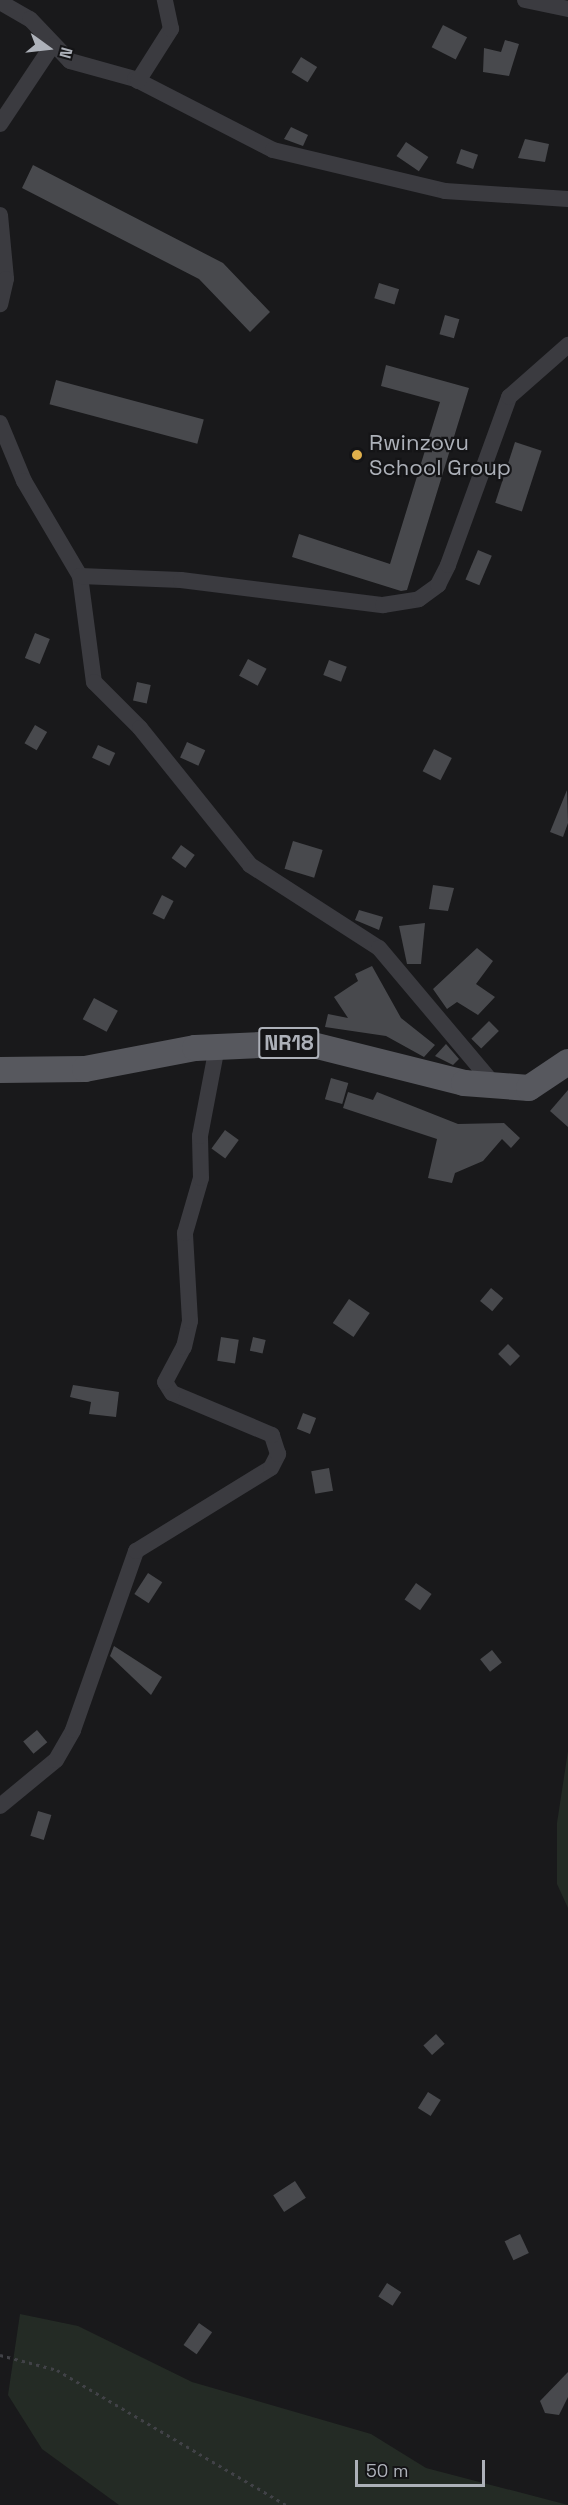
<!DOCTYPE html>
<style>
body{margin:0}
#map{position:relative;width:568px;height:2505px;overflow:hidden;background:#19191b;font-family:"Space Grotesk",sans-serif}
div>[style]{position:absolute}
.green>*{inset:0;background:#242b25}
.building>*{inset:0;background:#48494d;transform-origin:0 0}
.path>*{height:3px;margin-top:-1.5px;transform-origin:0;background:repeating-linear-gradient(90deg,#414247 0 3px,transparent 0 7.5px)}
.minor>*{height:16px;margin:-8px;padding:0 8px;transform-origin:8px;border-radius:8px;background:#3b3b40}
.primary>*{height:26px;margin:-13px;padding:0 13px;transform-origin:13px;border-radius:13px;background:#57585e}
.dots>*{width:16px;height:16px;translate:-50% -50%;box-sizing:border-box;border:3px solid #141416;border-radius:50%}
span{translate:-50% -50%;white-space:nowrap;text-align:center;line-height:1.15;-webkit-text-stroke:4.5px #141416;paint-order:stroke}
.shield-label span{padding:2px 4px;background:#141416;border:2px solid;border-radius:4px;-webkit-text-stroke-width:0}
.shield-label{font-size:21px;color:#adb1b9;font-weight:700}
.poi-label{font-size:22px;color:#adb1b9}
.left{translate:0 -50%;text-align:left}
.north{position:absolute;left:18px;top:18px;width:60px;height:60px;-webkit-text-stroke:4px #141416;paint-order:stroke;rotate:105deg;font-size:16px;font-weight:700;line-height:24px;text-align:center;color:#adb1b9}
.north::after{content:'';display:block;margin:auto;width:21px;height:27px;background:#adb1b9;clip-path:polygon(50% 0,100% 100%,50% 72%,0 100%)}
.scale{position:absolute;left:355px;top:2460px;width:130px;height:27px;box-sizing:border-box;border:3px solid #adb1b9;border-top:0;padding-left:8px;font-size:18px;line-height:21px;white-space:nowrap;color:#adb1b9;-webkit-text-stroke:4px #141416;paint-order:stroke}
</style>
<div id="map">
<div class="green">
<i style="clip-path:polygon(568px 1751px,568px 1908px,557px 1884px,557px 1823px)"></i>
<i style="clip-path:polygon(20px 2314px,78px 2326px,192px 2382px,371px 2434px,426px 2468px,568px 2505px,119px 2505px,42px 2449px,8px 2395px)"></i>
</div>
<div class="building">
<i style="left:443px;top:25px;width:27px;height:25px;rotate:27deg"></i>
<i style="clip-path:polygon(505px 40px,519px 44px,509px 76px,483px 72px,484px 48px,501px 52px)"></i>
<i style="left:301px;top:57px;width:19px;height:18px;rotate:32deg"></i>
<i style="clip-path:polygon(291px 127px,308px 135px,303px 146px,284px 139px)"></i>
<i style="clip-path:polygon(525px 139px,549px 144px,545px 162px,518px 158px)"></i>
<i style="left:406px;top:142px;width:27px;height:17px;rotate:34deg"></i>
<i style="left:461px;top:149px;width:18px;height:15px;rotate:19deg"></i>
<i style="clip-path:polygon(33px 165px,223px 263px,270px 312px,250px 332px,199px 279px,22px 188px)"></i>
<i style="left:379px;top:283px;width:21px;height:16px;rotate:17deg"></i>
<i style="left:445px;top:315px;width:15px;height:20px;rotate:16deg"></i>
<i style="clip-path:polygon(386px 365px,469px 388px,407px 590px,401px 591px,292px 557px,299px 534px,390px 564px,440px 402px,381px 386px)"></i>
<i style="left:56px;top:380px;width:153px;height:25px;rotate:15deg"></i>
<i style="left:515px;top:442px;width:28px;height:64px;rotate:18deg"></i>
<i style="left:478px;top:550px;width:15px;height:32px;rotate:23deg"></i>
<i style="left:35px;top:633px;width:16px;height:27px;rotate:22deg"></i>
<i style="left:248px;top:659px;width:21px;height:19px;rotate:28deg"></i>
<i style="left:329px;top:660px;width:19px;height:16px;rotate:21deg"></i>
<i style="left:137px;top:682px;width:14px;height:19px;rotate:12deg"></i>
<i style="left:35px;top:725px;width:14px;height:21px;rotate:30deg"></i>
<i style="left:187px;top:742px;width:20px;height:17px;rotate:24deg"></i>
<i style="left:98px;top:745px;width:19px;height:14px;rotate:25deg"></i>
<i style="left:434px;top:749px;width:20px;height:25px;rotate:27deg"></i>
<i style="clip-path:polygon(567px 790px,568px 823px,563px 837px,550px 832px)"></i>
<i style="left:293px;top:841px;width:31px;height:29px;rotate:17deg"></i>
<i style="left:181px;top:845px;width:17px;height:16px;rotate:36deg"></i>
<i style="clip-path:polygon(433px 885px,454px 888px,448px 911px,429px 909px)"></i>
<i style="left:162px;top:895px;width:13px;height:21px;rotate:27deg"></i>
<i style="clip-path:polygon(359px 910px,383px 917px,379px 930px,355px 920px)"></i>
<i style="clip-path:polygon(425px 923px,421px 964px,407px 964px,399px 926px)"></i>
<i style="clip-path:polygon(477px 948px,493px 961px,476px 984px,495px 997px,478px 1015px,457px 1002px,447px 1009px,433px 989px)"></i>
<i style="clip-path:polygon(372px 966px,401px 1018px,435px 1045px,424px 1057px,386px 1036px,325px 1027px,328px 1014px,348px 1018px,334px 997px,358px 981px,355px 974px)"></i>
<i style="left:94px;top:998px;width:27px;height:24px;rotate:28deg"></i>
<i style="left:489px;top:1021px;width:14px;height:25px;rotate:45deg"></i>
<i style="clip-path:polygon(446px 1044px,459px 1059px,453px 1065px,435px 1056px)"></i>
<i style="left:331px;top:1078px;width:18px;height:22px;rotate:16deg"></i>
<i style="clip-path:polygon(568px 1090px,568px 1127px,550px 1111px)"></i>
<i style="clip-path:polygon(348px 1092px,373px 1100px,377px 1092px,458px 1124px,504px 1123px,520px 1138px,511px 1148px,502px 1139px,483px 1161px,455px 1173px,452px 1183px,428px 1178px,437px 1139px,343px 1108px)"></i>
<i style="left:225px;top:1130px;width:17px;height:23px;rotate:36deg"></i>
<i style="left:491px;top:1288px;width:16px;height:17px;rotate:40deg"></i>
<i style="left:349px;top:1299px;width:25px;height:29px;rotate:34deg"></i>
<i style="left:221px;top:1337px;width:18px;height:24px;rotate:9deg"></i>
<i style="left:253px;top:1337px;width:13px;height:14px;rotate:13deg"></i>
<i style="left:508px;top:1344px;width:17px;height:14px;rotate:45deg"></i>
<i style="clip-path:polygon(73px 1385px,119px 1392px,116px 1417px,89px 1414px,91px 1402px,70px 1397px)"></i>
<i style="left:303px;top:1413px;width:14px;height:17px;rotate:21deg"></i>
<i style="left:329px;top:1468px;width:23px;height:18px;rotate:80deg"></i>
<i style="left:148px;top:1573px;width:17px;height:25px;rotate:33deg"></i>
<i style="left:416px;top:1583px;width:19px;height:20px;rotate:35deg"></i>
<i style="clip-path:polygon(114px 1646px,162px 1677px,151px 1695px,110px 1656px)"></i>
<i style="left:492px;top:1650px;width:16px;height:15px;rotate:52deg"></i>
<i style="left:37px;top:1730px;width:16px;height:18px;rotate:50deg"></i>
<i style="left:38px;top:1811px;width:14px;height:26px;rotate:17deg"></i>
<i style="left:436px;top:2034px;width:13px;height:17px;rotate:48deg"></i>
<i style="left:428px;top:2092px;width:15px;height:19px;rotate:32deg"></i>
<i style="left:295px;top:2181px;width:20px;height:26px;rotate:57deg"></i>
<i style="left:520px;top:2234px;width:21px;height:17px;rotate:65deg"></i>
<i style="left:387px;top:2283px;width:17px;height:16px;rotate:33deg"></i>
<i style="left:199px;top:2323px;width:16px;height:27px;rotate:35deg"></i>
<i style="clip-path:polygon(568px 2372px,568px 2397px,559px 2415px,545px 2413px,540px 2401px)"></i>
</div>
<div class="path">
<i style="left:0;top:2355px;width:59px;rotate:14.7deg"></i>
<i style="left:57px;top:2370px;width:266px;rotate:30.5deg"></i>
</div>
<div class="minor">
<i style="left:525px;top:0;width:44px;rotate:11.8deg"></i>
<i style="left:0;top:2px;width:34px;rotate:30deg"></i>
<i style="left:30px;top:19px;width:58px;rotate:46.4deg"></i>
<i style="left:70px;top:61px;width:67px;rotate:15.5deg"></i>
<i style="left:135px;top:79px;width:155px;rotate:27.2deg"></i>
<i style="left:273px;top:150px;width:177px;rotate:13.4deg"></i>
<i style="left:445px;top:191px;width:123px;rotate:3.7deg"></i>
<i style="left:138px;top:81px;width:62px;rotate:-57.6deg"></i>
<i style="left:171px;top:29px;width:30px;rotate:-102deg"></i>
<i style="left:0;top:124px;width:94px;rotate:-56.3deg"></i>
<i style="left:0;top:215px;width:64px;rotate:84.6deg"></i>
<i style="left:6px;top:279px;width:26px;rotate:103deg"></i>
<i style="left:0;top:423px;width:63px;rotate:67.5deg"></i>
<i style="left:24px;top:481px;width:110px;rotate:59.5deg"></i>
<i style="left:80px;top:576px;width:107px;rotate:82.5deg"></i>
<i style="left:94px;top:682px;width:65px;rotate:45deg"></i>
<i style="left:140px;top:728px;width:176px;rotate:51.2deg"></i>
<i style="left:250px;top:865px;width:153px;rotate:32.8deg"></i>
<i style="left:379px;top:948px;width:183px;rotate:49.9deg"></i>
<i style="left:80px;top:576px;width:101px;rotate:2.3deg"></i>
<i style="left:181px;top:580px;width:204px;rotate:7.1deg"></i>
<i style="left:383px;top:605px;width:36px;rotate:-9deg"></i>
<i style="left:419px;top:599px;width:24px;rotate:-36deg"></i>
<i style="left:438px;top:585px;width:22px;rotate:-63deg"></i>
<i style="left:448px;top:565px;width:179px;rotate:-70deg"></i>
<i style="left:509px;top:397px;width:79px;rotate:-41.4deg"></i>
<i style="left:0;top:1806px;width:72px;rotate:-39.4deg"></i>
<i style="left:56px;top:1760px;width:34px;rotate:-60deg"></i>
<i style="left:73px;top:1730px;width:190px;rotate:-70.6deg"></i>
<i style="left:136px;top:1551px;width:158px;rotate:-31.6deg"></i>
<i style="left:271px;top:1468px;width:16px;rotate:-63deg"></i>
<i style="left:278px;top:1454px;width:20px;rotate:-108deg"></i>
<i style="left:272px;top:1435px;width:108px;rotate:-157.2deg"></i>
<i style="left:172px;top:1393px;width:13px;rotate:-122deg"></i>
<i style="left:165px;top:1382px;width:40px;rotate:-62deg"></i>
<i style="left:184px;top:1347px;width:27px;rotate:-77deg"></i>
<i style="left:190px;top:1321px;width:88px;rotate:-93.3deg"></i>
<i style="left:185px;top:1233px;width:57px;rotate:-73.8deg"></i>
<i style="left:201px;top:1178px;width:42px;rotate:-91.4deg"></i>
<i style="left:200px;top:1136px;width:91px;rotate:-79.2deg"></i>
</div>
<div class="primary">
<i style="left:0;top:1070px;width:85px;rotate:-0.7deg"></i>
<i style="left:85px;top:1069px;width:112px;rotate:-10.8deg"></i>
<i style="left:195px;top:1048px;width:110px;rotate:-2.6deg"></i>
<i style="left:305px;top:1043px;width:164px;rotate:14.1deg"></i>
<i style="left:464px;top:1083px;width:65px;rotate:4.4deg"></i>
<i style="left:529px;top:1088px;width:47px;rotate:-33.7deg"></i>
</div>
<div class="dots">
<i style="left:357px;top:455px;background:#e0b04c"></i>
</div>
<div class="shield-label">
<span style="left:289px;top:1043px">NR18</span>
</div>
<div class="poi-label">
<span class="left" style="left:369px;top:455px">Rwinzovu<br>School Group</span>
</div>
<div class="north">N</div>
<div class="scale">50 m</div>
</div>
